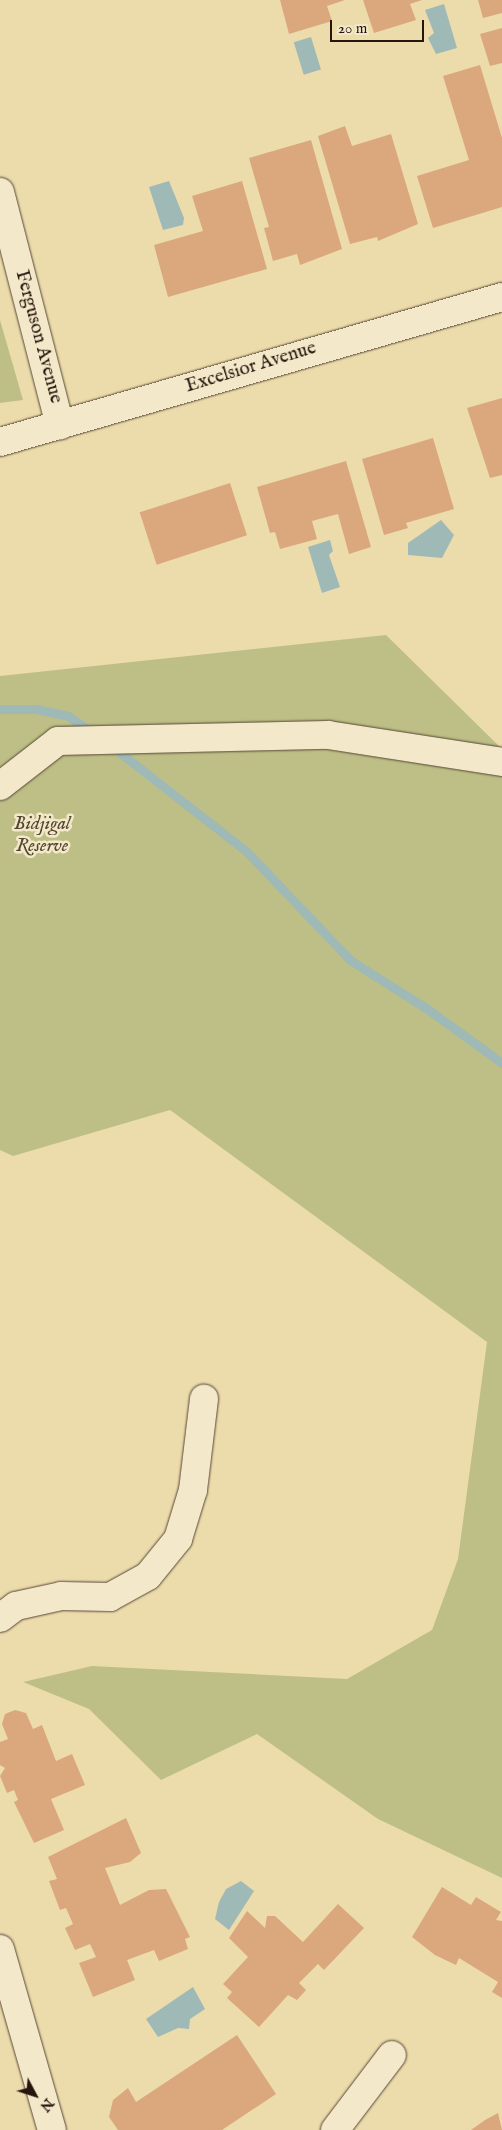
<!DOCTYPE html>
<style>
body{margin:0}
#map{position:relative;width:502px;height:2130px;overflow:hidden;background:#ecdcac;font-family:"IM FELL English",serif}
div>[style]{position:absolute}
.green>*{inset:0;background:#bdbf86}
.water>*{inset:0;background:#9eb9b6;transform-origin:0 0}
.stream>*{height:9px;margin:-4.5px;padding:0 4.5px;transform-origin:4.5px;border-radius:4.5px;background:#9eb9b6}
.building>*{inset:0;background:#daa87c;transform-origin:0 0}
.roads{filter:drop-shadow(0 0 1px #584735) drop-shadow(0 0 1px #584735)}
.minor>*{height:28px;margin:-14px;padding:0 14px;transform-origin:14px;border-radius:14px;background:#f3e8c9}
span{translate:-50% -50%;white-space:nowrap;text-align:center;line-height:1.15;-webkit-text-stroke:5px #f3e8c9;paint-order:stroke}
.street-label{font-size:19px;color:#26150d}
.park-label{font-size:19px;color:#534831;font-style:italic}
.north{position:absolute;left:10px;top:2070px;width:50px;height:50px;-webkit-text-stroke:4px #f3e8c9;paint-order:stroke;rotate:130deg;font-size:14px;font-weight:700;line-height:20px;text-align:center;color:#26150d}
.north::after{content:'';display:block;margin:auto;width:18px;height:22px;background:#26150d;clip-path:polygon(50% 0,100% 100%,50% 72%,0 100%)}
.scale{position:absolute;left:330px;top:20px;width:94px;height:22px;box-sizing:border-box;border:2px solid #26150d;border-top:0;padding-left:6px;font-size:15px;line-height:18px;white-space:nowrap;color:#26150d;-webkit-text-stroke:4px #f3e8c9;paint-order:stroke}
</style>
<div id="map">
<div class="green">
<i style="clip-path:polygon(0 320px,23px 400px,0 403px)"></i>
<i style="clip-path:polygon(386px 635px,502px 749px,502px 1878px,378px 1819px,257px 1734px,161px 1780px,89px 1709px,23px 1682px,92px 1666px,347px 1679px,432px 1630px,458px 1559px,487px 1342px,170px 1110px,13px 1156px,0 1150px,0 676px)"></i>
</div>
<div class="water">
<i style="clip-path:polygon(444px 4px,457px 48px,436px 54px,428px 38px,434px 33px,425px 10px)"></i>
<i style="left:311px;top:37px;width:34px;height:18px;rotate:73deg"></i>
<i style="clip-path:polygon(169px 181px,184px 218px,183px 225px,163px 230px,149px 187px)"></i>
<i style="clip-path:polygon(441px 520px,454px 535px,442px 558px,408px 555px,408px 543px)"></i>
<i style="clip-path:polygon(330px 540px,333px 551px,329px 555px,340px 587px,322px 593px,308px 547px)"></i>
<i style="clip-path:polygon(241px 1881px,254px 1891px,229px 1930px,215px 1919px,219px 1902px,226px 1889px)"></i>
<i style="clip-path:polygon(193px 1987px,205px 2009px,190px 2019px,189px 2029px,178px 2028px,158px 2037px,146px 2019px)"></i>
</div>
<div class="stream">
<i style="left:0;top:709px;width:36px"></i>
<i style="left:36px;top:709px;width:33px;rotate:12deg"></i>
<i style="left:68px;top:716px;width:30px;rotate:34deg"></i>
<i style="left:114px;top:748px;width:167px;rotate:38deg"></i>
<i style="left:246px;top:851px;width:151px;rotate:46.3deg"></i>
<i style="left:350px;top:960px;width:90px;rotate:32.3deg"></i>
<i style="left:426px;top:1008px;width:94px;rotate:35.9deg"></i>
</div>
<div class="building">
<i style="clip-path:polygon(280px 0,345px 0,327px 6px,332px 21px,289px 34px)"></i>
<i style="clip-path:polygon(363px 0,422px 0,410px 4px,416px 20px,374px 33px)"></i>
<i style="clip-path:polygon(478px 0,502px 0,502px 13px,483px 18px)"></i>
<i style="clip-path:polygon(502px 28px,502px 63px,490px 66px,480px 34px)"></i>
<i style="clip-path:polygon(480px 65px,502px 138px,502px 207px,433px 228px,417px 176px,469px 160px,443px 76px)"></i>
<i style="clip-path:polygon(345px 126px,352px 146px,391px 134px,418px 224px,378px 241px,377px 237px,350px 244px,318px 136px)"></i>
<i style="clip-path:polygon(311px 140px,342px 249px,300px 265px,297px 254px,273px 261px,264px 228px,269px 227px,249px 158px)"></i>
<i style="clip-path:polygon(242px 181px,267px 269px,168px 297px,154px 245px,203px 231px,192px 196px)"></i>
<i style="clip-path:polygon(502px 398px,502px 475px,490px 478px,467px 408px)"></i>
<i style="clip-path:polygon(433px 438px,454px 509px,406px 523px,408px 528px,384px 535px,362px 459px)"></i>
<i style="clip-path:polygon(346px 461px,371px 547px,349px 554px,338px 514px,312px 521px,317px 539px,280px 549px,275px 532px,270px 533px,257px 487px)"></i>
<i style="left:230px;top:483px;width:55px;height:95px;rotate:72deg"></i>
<i style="clip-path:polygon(15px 1710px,26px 1713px,33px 1729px,42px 1725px,56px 1761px,72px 1754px,85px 1785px,51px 1799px,64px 1830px,34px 1843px,14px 1802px,18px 1800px,14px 1790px,7px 1793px,0 1776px,5px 1768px,0 1765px,0 1742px,8px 1739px,2px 1724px,5px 1714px)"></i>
<i style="clip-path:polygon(126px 1818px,141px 1853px,130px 1862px,105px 1868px,120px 1905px,149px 1890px,166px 1889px,190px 1937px,185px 1939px,188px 1949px,159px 1961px,154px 1950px,127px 1960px,135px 1980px,93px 1997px,79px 1963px,96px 1957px,90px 1944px,75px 1950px,65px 1928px,73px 1924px,66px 1908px,60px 1910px,49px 1881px,57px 1879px,48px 1857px)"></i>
<i style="clip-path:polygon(442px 1887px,471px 1905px,476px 1897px,501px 1912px,496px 1920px,502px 1921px,502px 1998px,492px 1992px,498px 1982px,459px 1958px,456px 1965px,435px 1955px,412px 1937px)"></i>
<i style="clip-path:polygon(338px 1904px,364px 1928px,324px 1970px,318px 1964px,299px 1983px,306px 1990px,297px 2000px,288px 1995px,259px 2027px,227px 1998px,232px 1992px,223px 1984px,248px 1957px,229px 1938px,247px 1911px,265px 1928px,267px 1916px,275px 1916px,303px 1942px)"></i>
<i style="clip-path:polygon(237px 2035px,276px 2094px,222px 2130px,118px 2130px,109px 2117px,113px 2100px,128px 2088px,136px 2102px)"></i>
<i style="clip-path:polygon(498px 2113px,502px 2130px,471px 2130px,485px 2120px)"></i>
</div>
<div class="roads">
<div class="minor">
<i style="left:0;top:192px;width:241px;rotate:75.6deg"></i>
<i style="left:0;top:442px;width:523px;rotate:-16.11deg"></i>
<i style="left:0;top:786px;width:73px;rotate:-37.8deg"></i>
<i style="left:58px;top:741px;width:270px;rotate:-1.3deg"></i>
<i style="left:328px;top:735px;width:176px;rotate:8.8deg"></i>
<i style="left:0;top:1618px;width:20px;rotate:-37deg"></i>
<i style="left:16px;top:1606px;width:46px;rotate:-12.5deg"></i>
<i style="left:61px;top:1596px;width:49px;rotate:1.2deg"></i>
<i style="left:110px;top:1597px;width:43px;rotate:-28.9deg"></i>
<i style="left:148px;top:1576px;width:48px;rotate:-51deg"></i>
<i style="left:178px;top:1539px;width:51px;rotate:-73deg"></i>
<i style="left:193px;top:1490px;width:92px;rotate:-83.1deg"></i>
<i style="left:0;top:1949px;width:188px;rotate:74deg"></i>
<i style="left:335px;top:2130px;width:94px;rotate:-52.8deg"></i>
</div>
</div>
<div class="street-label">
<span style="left:38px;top:337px;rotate:75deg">Ferguson Avenue</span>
<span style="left:251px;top:368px;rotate:-17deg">Excelsior Avenue</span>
</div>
<div class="park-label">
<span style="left:42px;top:836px">Bidjigal<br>Reserve</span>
</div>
<div class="north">N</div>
<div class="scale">20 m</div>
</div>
